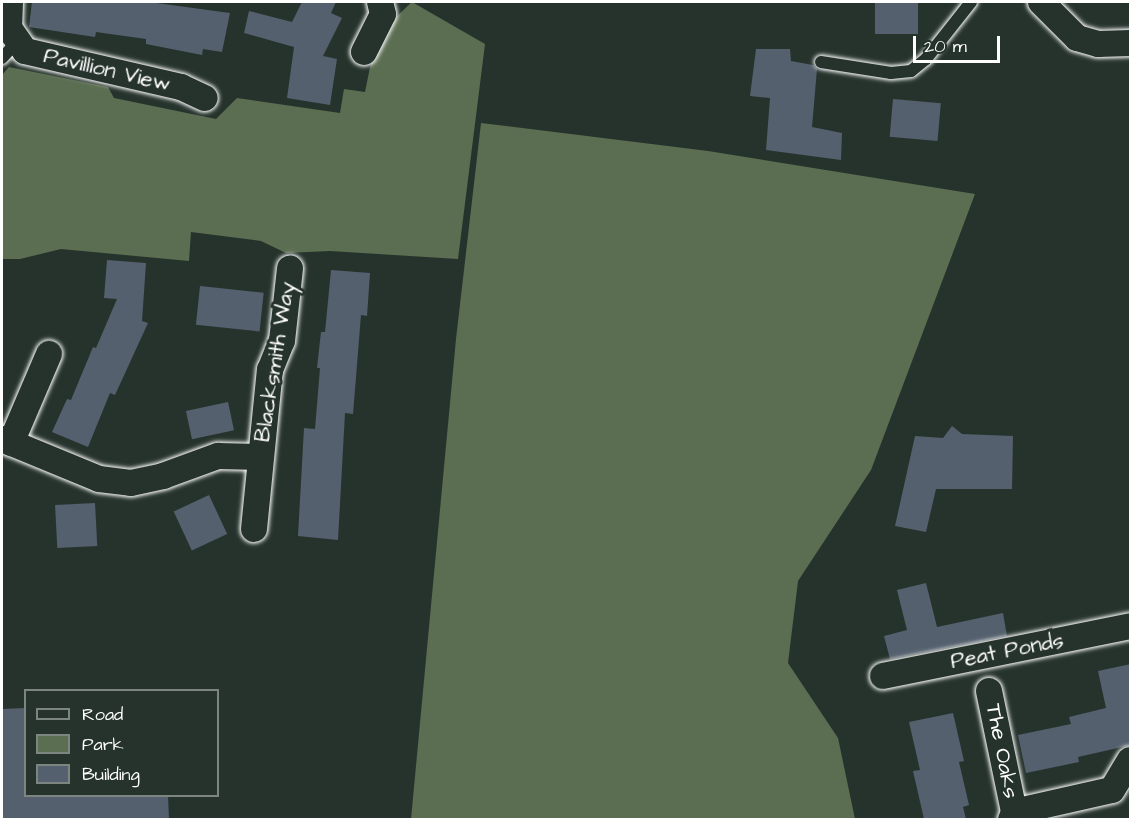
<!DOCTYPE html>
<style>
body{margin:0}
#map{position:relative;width:1132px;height:821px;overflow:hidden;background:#26332d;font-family:"Architects Daughter",sans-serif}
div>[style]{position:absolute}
.green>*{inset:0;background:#5b6e51}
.building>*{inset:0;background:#54606d;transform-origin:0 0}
.roads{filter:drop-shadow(0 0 2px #fff) drop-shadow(0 0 2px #fff)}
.service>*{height:12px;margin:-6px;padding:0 6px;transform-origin:6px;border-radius:6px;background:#26332d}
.minor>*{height:26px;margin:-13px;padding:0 13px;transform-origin:13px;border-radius:13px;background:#26332d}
span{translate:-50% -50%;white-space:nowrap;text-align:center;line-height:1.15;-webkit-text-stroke:6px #26332d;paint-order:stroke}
.street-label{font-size:22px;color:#fff}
.frame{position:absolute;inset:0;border:3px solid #fff;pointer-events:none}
.legend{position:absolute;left:24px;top:689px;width:195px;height:108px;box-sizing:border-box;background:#26332d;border:2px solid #7d8581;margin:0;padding:8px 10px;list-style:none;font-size:18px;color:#fff}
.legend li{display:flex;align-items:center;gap:12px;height:30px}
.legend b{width:30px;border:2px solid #7d8581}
.scale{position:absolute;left:913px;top:36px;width:87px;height:27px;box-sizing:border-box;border:3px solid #fff;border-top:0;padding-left:8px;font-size:18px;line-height:21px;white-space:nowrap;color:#fff;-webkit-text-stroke:4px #26332d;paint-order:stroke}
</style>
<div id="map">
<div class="green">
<i style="clip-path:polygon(412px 2px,485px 44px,458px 259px,330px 251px,286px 253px,261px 241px,191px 232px,189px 261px,61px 249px,20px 259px,2px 259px,2px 75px,9px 67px,108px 87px,114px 98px,216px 119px,237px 98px,340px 113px,344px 89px,365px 92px,373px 52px,397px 16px)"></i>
<i style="clip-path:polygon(481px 123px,708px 151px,975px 194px,871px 470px,798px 581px,788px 663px,838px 738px,855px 819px,411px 819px,456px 339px)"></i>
</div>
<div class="building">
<i style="clip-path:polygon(32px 2px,149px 2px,230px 13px,222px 52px,203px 49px,202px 55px,146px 44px,146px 39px,96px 32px,95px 37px,29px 27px)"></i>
<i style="clip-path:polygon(302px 2px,336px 2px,331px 13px,342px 18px,323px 56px,337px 59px,330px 105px,287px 98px,294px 47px,244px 33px,249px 11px,292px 22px)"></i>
<i style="left:875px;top:2px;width:43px;height:32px"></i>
<i style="clip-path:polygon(756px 49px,790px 49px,791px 61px,813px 65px,817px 69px,812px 127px,842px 133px,841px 160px,766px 150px,770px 98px,750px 96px)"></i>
<i style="left:893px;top:99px;width:48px;height:38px;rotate:5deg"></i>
<i style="clip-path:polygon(107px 260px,146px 263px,142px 321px,148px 323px,115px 395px,110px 393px,88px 447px,52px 432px,67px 399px,71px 400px,93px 347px,96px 348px,117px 299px,104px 298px)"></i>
<i style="clip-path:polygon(331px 270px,370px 273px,367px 316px,361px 315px,353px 414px,345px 413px,338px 540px,298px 536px,304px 428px,315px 429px,320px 368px,317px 368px,321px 332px,325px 332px)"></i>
<i style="left:200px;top:286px;width:64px;height:39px;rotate:6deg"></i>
<i style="left:228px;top:402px;width:29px;height:43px;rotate:78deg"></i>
<i style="clip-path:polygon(952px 426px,962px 434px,1013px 436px,1012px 489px,936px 489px,926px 532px,895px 526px,915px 436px,943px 438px)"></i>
<i style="left:209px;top:495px;width:43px;height:39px;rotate:65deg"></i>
<i style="left:95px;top:503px;width:43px;height:40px;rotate:87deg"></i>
<i style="clip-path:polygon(926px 583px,937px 627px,1003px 613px,1007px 636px,890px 659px,884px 636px,907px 630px,897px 590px)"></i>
<i style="clip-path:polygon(1131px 664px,1131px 745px,1078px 757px,1079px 762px,1026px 773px,1018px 735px,1071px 724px,1069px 717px,1106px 708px,1098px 671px)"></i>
<i style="clip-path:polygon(26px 708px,26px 795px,168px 795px,169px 819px,2px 819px,2px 709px)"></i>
<i style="clip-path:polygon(953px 713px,964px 761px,959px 762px,969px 805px,963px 807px,966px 819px,924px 819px,913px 771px,920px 770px,909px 722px)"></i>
</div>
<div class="roads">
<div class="service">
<i style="left:2px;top:58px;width:23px;rotate:-47deg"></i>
<i style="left:821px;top:62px;width:71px;rotate:8.9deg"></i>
<i style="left:891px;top:73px;width:20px;rotate:-6deg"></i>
<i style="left:911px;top:71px;width:19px;rotate:-39deg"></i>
<i style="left:926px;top:59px;width:73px;rotate:-51.7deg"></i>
</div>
<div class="minor">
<i style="left:10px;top:2px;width:26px;rotate:92deg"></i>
<i style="left:9px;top:28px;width:28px;rotate:55deg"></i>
<i style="left:25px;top:51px;width:160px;rotate:13deg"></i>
<i style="left:181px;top:87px;width:26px;rotate:25deg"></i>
<i style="left:1041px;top:2px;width:51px;rotate:45deg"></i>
<i style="left:1077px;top:38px;width:22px;rotate:16deg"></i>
<i style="left:1098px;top:44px;width:32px;rotate:-2deg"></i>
<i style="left:364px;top:52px;width:42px;rotate:-63.4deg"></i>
<i style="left:383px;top:14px;width:12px;rotate:-104deg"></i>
<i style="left:2px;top:439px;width:105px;rotate:22.4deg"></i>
<i style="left:99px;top:479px;width:32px;rotate:7deg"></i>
<i style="left:131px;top:483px;width:33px;rotate:-12deg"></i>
<i style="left:163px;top:476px;width:59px;rotate:-20deg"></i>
<i style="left:218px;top:456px;width:42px;rotate:1.4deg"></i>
<i style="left:11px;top:443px;width:97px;rotate:-66.9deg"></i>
<i style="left:254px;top:529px;width:160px;rotate:-84.3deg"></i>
<i style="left:270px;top:370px;width:31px;rotate:-68deg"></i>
<i style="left:282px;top:341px;width:73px;rotate:-83.7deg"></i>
<i style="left:883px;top:676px;width:252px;rotate:-11.4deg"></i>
<i style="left:989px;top:691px;width:124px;rotate:78.3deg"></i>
<i style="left:1011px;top:820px;width:9px;rotate:-69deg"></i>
<i style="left:1014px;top:812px;width:100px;rotate:-12.7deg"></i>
<i style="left:1112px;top:790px;width:35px;rotate:-59deg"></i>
</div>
</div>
<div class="street-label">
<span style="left:107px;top:70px;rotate:13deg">Pavillion View</span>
<span style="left:275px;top:362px;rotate:-81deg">Blacksmith Way</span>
<span style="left:1007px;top:651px;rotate:-11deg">Peat Ponds</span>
<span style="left:1002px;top:751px;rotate:79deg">The Oaks</span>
</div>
<div class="frame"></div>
<ul class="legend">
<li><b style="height:8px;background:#26332d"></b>Road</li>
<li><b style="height:16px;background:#5b6e51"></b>Park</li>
<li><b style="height:16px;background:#54606d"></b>Building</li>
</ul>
<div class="scale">20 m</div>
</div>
